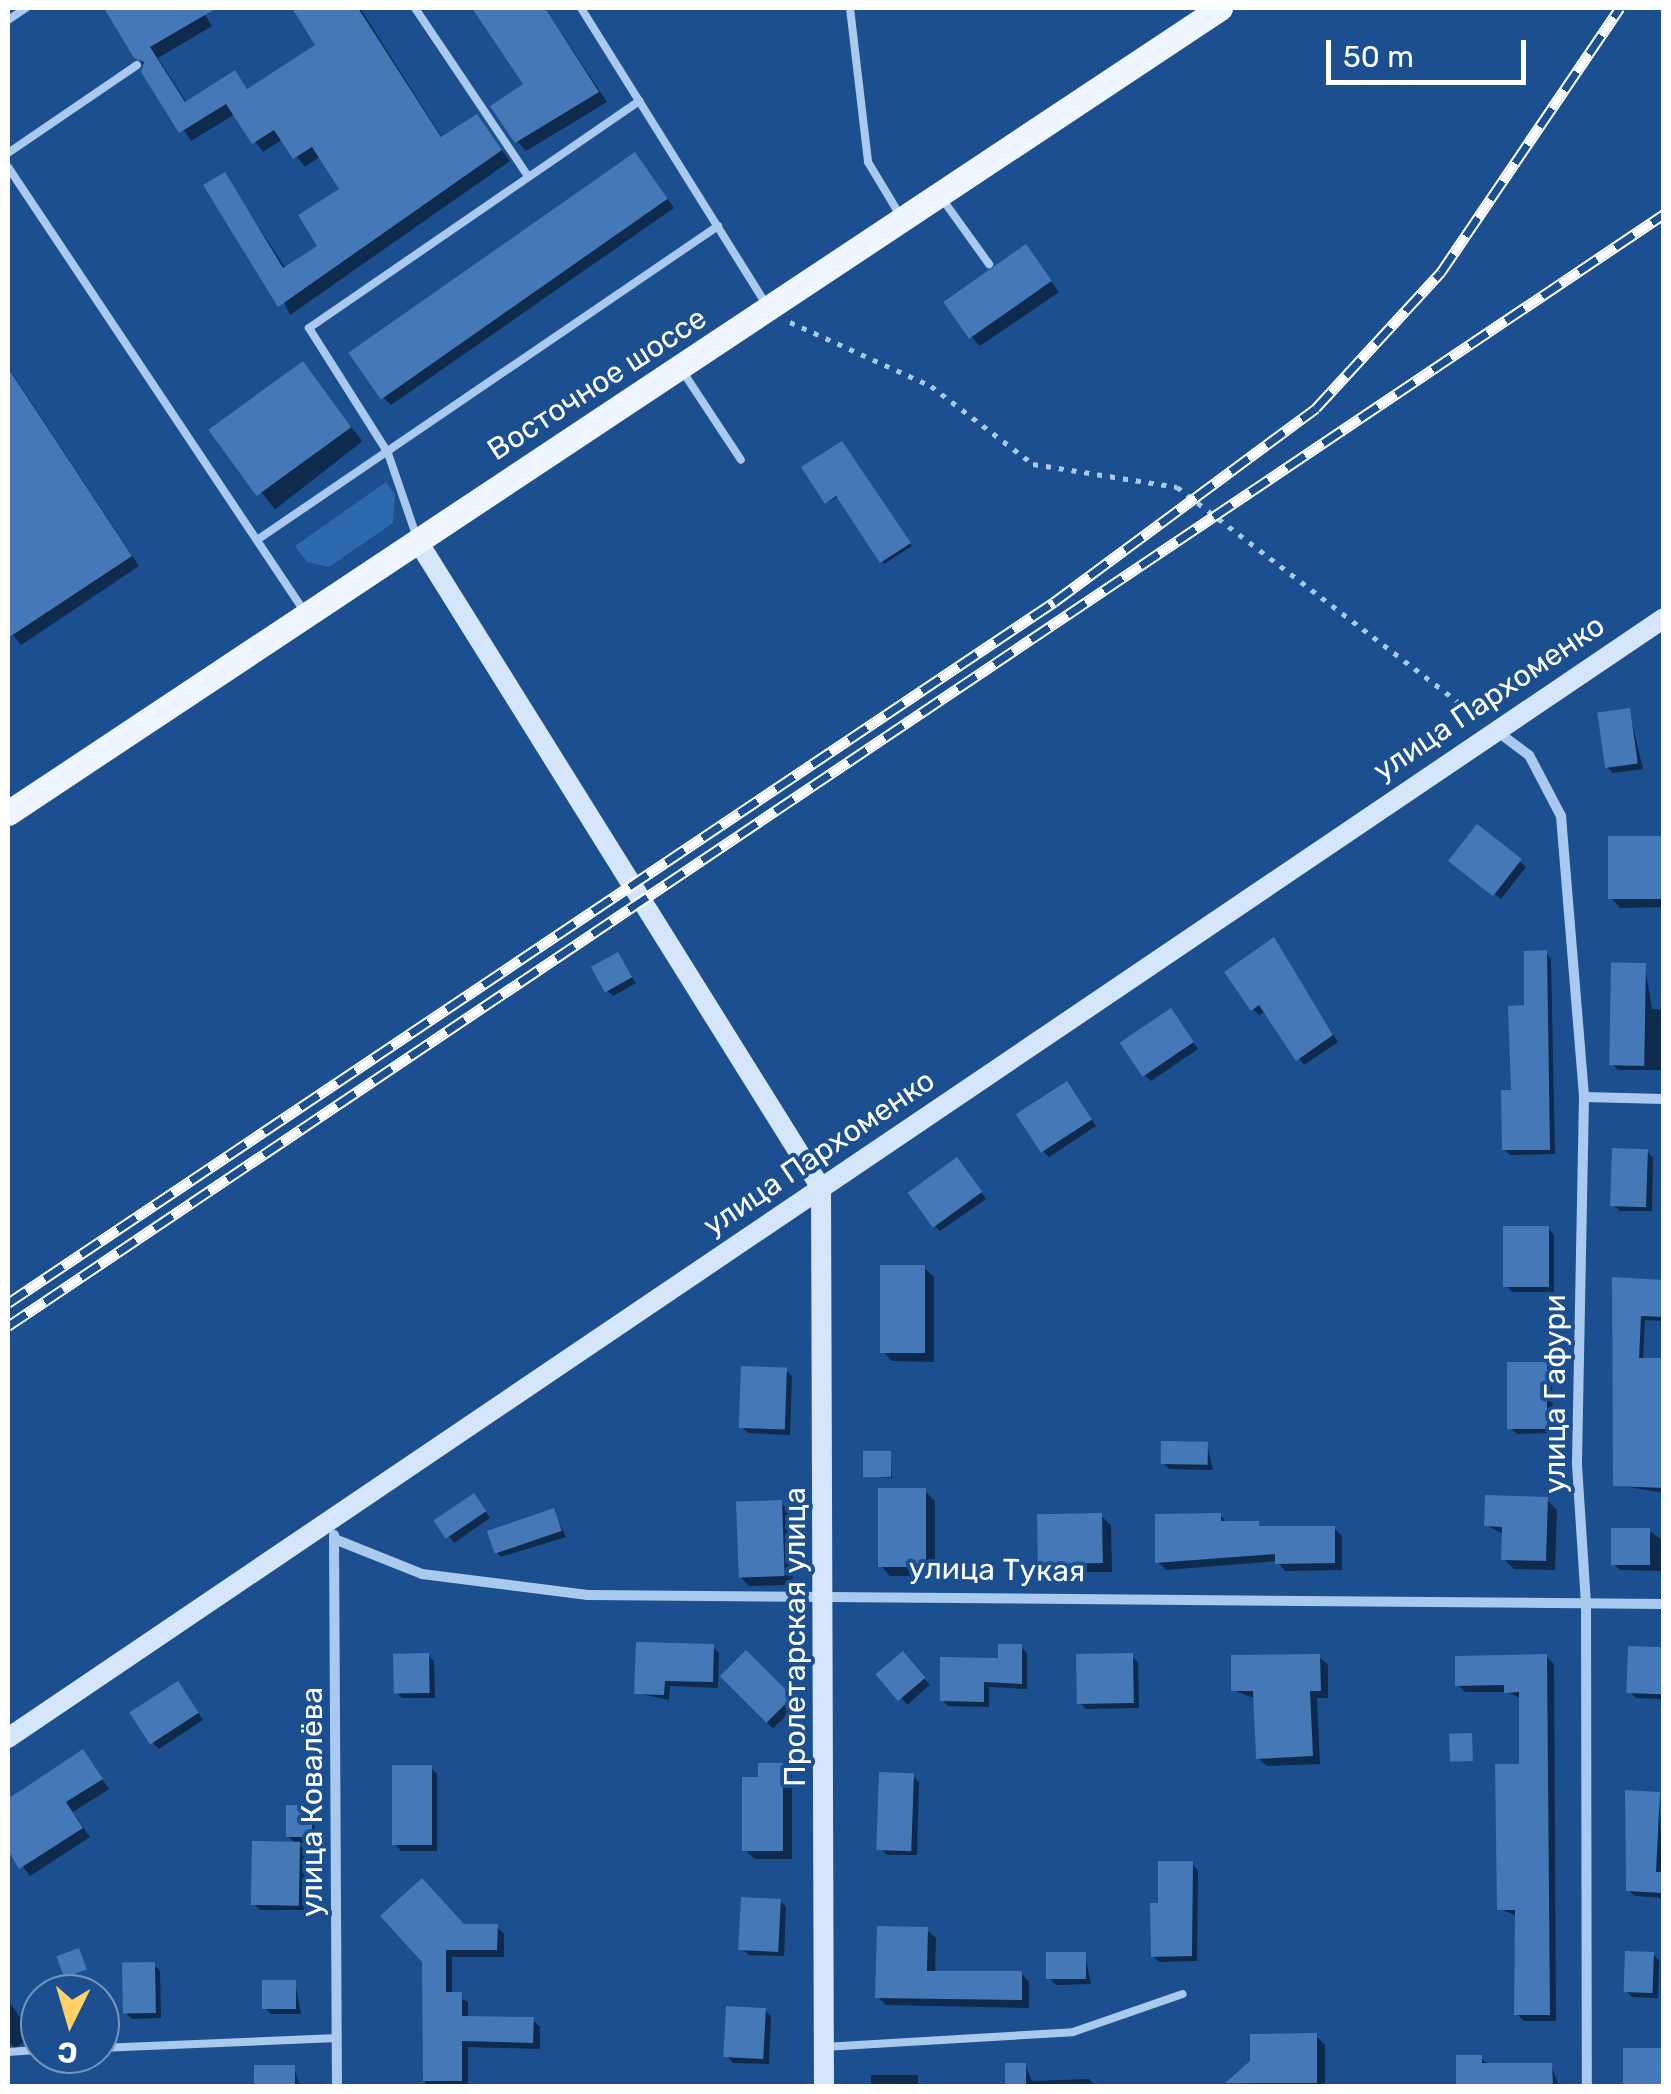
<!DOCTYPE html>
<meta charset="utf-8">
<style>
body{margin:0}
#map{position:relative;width:1671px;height:2094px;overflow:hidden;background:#1b4f8f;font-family:Rubik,sans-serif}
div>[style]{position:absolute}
.green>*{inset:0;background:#2e69ad}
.shadow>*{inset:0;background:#0007;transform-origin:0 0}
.building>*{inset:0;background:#4478b7;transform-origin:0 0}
.path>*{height:5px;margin-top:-2.5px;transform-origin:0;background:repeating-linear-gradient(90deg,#a9c9ee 0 5px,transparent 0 13px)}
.lane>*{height:8px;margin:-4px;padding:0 4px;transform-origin:4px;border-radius:4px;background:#a9c9ee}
.street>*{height:10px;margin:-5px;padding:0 5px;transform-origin:5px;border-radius:5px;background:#a9c9ee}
.secondary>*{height:20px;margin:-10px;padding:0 10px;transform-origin:10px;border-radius:10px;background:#d6e6fa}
.primary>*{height:25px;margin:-12.5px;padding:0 12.5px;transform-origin:12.5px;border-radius:12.5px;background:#f0f6ff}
.rail>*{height:11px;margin-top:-5.5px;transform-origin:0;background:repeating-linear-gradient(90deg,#1b4f8f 0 22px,#fff 0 44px);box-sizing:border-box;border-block:2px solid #fff}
span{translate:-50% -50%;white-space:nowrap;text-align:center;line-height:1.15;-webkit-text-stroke:8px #1b4f8f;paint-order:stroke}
.street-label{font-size:30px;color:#fff}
.frame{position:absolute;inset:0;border:10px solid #fff;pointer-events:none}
.north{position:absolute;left:20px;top:1974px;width:100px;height:100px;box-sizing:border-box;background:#1b4f8f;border:2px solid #7695bc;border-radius:50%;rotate:185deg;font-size:28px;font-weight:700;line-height:40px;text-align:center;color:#fff}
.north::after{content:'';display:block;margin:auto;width:35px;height:45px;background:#ffd166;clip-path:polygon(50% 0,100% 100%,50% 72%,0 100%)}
.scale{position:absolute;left:1326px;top:40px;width:200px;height:45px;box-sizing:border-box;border:5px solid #fff;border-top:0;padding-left:12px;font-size:30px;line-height:35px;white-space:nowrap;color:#fff;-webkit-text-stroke:8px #1b4f8f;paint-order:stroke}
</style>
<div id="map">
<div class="green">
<i style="clip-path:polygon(386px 482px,395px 495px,393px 523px,329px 567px,307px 562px,295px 546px)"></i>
</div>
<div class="shadow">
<i style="clip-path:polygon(107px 8px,201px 8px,212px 26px,158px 58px,187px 103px,234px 73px,249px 91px,318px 46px,295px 8px,360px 8px,443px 139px,477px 117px,510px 161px,290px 315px,225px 175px,286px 269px,321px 247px,343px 189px,321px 156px,305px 167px,283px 139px,263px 152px,235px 114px,191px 141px)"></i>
<i style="clip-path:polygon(475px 8px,545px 8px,607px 102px,526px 151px,517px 141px,526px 84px)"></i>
<i style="clip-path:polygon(642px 163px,674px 208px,391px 405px,383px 397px)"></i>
<i style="clip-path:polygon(1026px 248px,1059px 292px,980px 346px,971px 336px)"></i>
<i style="left:302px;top:364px;width:98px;height:111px;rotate:52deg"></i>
<i style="clip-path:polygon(8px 367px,139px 566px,21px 645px,8px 629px)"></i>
<i style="clip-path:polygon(844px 446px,912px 546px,884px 564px,839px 497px,827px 502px)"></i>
<i style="clip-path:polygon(1629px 710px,1643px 769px,1613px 773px,1607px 767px)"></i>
<i style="clip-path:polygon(1664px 838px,1664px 907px,1620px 908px,1611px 898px)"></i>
<i style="clip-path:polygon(1451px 860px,1520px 861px,1526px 867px,1501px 899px)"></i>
<i style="clip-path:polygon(1274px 941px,1338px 1042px,1304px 1065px,1265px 1011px,1259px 1015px,1253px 1009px)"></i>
<i style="clip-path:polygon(1546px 953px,1551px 959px,1555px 1154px,1510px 1155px,1504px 1149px,1527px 1007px)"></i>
<i style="clip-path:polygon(617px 955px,636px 983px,613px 996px,607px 990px)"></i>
<i style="clip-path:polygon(1645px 966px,1652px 1009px,1664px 1010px,1664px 1070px,1618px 1070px,1613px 1065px)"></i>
<i style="clip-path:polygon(1176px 1017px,1198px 1049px,1151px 1081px,1145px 1075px)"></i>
<i style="clip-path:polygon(1073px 1090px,1096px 1126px,1049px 1157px,1043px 1151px)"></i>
<i style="clip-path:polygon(1647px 1151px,1653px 1158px,1652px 1211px,1620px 1211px,1614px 1205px)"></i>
<i style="clip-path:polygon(963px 1166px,986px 1199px,940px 1231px,934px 1225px)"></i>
<i style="clip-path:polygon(1548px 1228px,1554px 1235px,1554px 1292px,1512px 1292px,1506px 1286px)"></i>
<i style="clip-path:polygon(924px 1268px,934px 1277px,934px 1362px,892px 1361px,883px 1352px)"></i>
<i style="clip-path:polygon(1615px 1280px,1664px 1282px,1664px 1321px,1645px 1320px,1643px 1360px,1664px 1361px,1664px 1493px,1616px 1485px)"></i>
<i style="clip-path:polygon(1546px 1364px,1552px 1370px,1553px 1433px,1517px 1434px,1510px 1427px)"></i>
<i style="clip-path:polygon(786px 1370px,792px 1376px,790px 1435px,748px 1433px,742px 1427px)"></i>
<i style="clip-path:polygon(1207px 1444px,1213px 1470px,1169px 1469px,1163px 1463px)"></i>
<i style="clip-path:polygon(890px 1454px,892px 1478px,866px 1476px)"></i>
<i style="clip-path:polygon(925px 1491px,935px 1501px,935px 1576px,890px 1576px,881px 1566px)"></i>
<i style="clip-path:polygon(1547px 1500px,1557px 1510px,1555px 1570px,1514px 1569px,1504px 1559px,1505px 1535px,1486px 1525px)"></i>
<i style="clip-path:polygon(480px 1503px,490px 1518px,454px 1543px,437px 1521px)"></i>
<i style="clip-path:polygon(781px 1503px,791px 1513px,793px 1585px,749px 1586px,740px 1576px)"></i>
<i style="clip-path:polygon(554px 1511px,566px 1537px,501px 1557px,495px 1551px)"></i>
<i style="clip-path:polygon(1220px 1515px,1228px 1524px,1264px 1529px,1334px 1528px,1342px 1536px,1342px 1570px,1285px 1571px,1277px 1561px,1166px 1570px,1158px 1562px)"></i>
<i style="clip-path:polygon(1101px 1516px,1111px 1525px,1112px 1572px,1050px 1572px,1040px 1562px)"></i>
<i style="clip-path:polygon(1649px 1531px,1664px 1541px,1664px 1571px,1620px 1570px,1614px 1564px)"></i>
<i style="clip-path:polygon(713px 1647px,719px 1653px,718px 1688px,670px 1686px,669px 1700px,636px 1693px)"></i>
<i style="clip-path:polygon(1021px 1647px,1027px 1653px,1027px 1689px,989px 1687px,989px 1707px,948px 1706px,942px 1700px)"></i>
<i style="clip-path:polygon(1664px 1649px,1664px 1699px,1636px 1698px,1630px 1692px)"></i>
<i style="left:746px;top:1653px;width:73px;height:33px;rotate:46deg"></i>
<i style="clip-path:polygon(428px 1655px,434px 1661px,435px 1698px,402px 1698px,396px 1692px)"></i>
<i style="left:903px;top:1655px;width:40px;height:30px;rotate:48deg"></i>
<i style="clip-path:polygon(1132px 1656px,1138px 1662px,1139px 1708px,1086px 1709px,1080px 1703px)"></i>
<i style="clip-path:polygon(1546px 1656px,1554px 1664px,1556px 2021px,1524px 2021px,1517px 2014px,1517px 1916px,1500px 1909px,1521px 1766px,1522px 1699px,1507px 1692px,1465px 1692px,1458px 1685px)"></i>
<i style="clip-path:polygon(1319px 1657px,1328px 1665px,1328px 1698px,1317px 1698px,1320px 1764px,1267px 1766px,1258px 1758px,1256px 1699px,1233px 1690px)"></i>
<i style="clip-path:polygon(183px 1690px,203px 1720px,159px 1749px,153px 1743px)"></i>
<i style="clip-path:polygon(83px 1752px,109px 1789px,73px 1812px,90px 1837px,30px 1876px,8px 1846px,8px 1802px)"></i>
<i style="clip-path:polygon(782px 1765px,792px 1775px,792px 1859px,755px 1859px,745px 1850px,760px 1779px)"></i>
<i style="clip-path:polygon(431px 1768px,437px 1774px,437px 1851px,401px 1851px,395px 1844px)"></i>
<i style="clip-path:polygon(913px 1776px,919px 1782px,917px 1855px,887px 1855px,881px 1849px)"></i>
<i style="clip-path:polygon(1659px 1794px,1664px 1898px,1635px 1896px,1628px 1890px)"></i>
<i style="clip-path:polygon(311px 1807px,318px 1842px,297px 1843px,305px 1850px,304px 1910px,260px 1910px,254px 1904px,296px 1844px,288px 1836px)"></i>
<i style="clip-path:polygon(1192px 1864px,1198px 1870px,1197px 1961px,1159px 1962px,1153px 1956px,1160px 1905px)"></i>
<i style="clip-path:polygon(780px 1901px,786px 1907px,784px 1956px,749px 1955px,742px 1949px)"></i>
<i style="clip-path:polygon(464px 1926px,496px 1926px,504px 1934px,504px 1957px,452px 1957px,452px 1994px,468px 2002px,468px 2018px,533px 2020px,540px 2027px,540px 2049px,468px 2047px,468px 2086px,425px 2086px,425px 1961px)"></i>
<i style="clip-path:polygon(927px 1930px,936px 1938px,935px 1973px,1021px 1973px,1029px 1982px,1029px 2008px,886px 2005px,878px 1997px)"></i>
<i style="clip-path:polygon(1653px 1954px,1659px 1960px,1658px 1998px,1632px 1997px,1626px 1991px)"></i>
<i style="clip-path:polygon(1085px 1955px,1091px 1984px,1056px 1985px,1050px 1979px)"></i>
<i style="clip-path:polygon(154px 1965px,160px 1971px,161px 2018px,132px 2019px,126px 2013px)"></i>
<i style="clip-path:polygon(295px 1982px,301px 2014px,271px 2014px,265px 2008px)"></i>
<i style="clip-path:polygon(8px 2000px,33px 2036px,15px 2048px,8px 2041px)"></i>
<i style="clip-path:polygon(765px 2010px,771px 2016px,769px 2064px,733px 2063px,727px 2056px)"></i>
<i style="clip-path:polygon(1316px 2036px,1325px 2045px,1325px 2086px,1229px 2083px,1252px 2063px)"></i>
<i style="clip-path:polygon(1661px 2051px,1664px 2086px,1629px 2086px,1626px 2083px)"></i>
<i style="clip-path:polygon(1459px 2058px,1481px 2058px,1489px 2065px,1551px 2065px,1559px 2086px,1461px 2086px)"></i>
<i style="clip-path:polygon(1025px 2065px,1032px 2081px,1089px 2079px,1095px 2086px,1008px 2086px,1008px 2066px)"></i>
<i style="clip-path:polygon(256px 2067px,294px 2068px,300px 2086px,256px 2086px)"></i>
<i style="left:871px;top:2075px;width:47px;height:11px"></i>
<i style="clip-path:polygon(156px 2084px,158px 2086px,128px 2086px,128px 2085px)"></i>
</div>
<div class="building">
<i style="clip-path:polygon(104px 8px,217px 8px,150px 47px,185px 102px,235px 70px,247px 89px,315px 45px,292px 8px,358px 8px,441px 137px,477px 114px,502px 150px,278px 307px,203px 185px,225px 172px,283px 268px,317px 246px,298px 215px,339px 189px,312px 147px,293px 159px,274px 130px,252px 144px,226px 104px,179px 133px,141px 72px,144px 62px,134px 58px)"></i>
<i style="clip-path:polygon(472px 8px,545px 8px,599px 92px,515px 143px,490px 106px,523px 84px)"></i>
<i style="left:635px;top:152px;width:57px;height:350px;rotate:55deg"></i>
<i style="left:1026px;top:244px;width:45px;height:101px;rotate:55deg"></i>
<i style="left:303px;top:361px;width:82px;height:117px;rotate:54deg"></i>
<i style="clip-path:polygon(8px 368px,132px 556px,8px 638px)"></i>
<i style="clip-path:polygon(842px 441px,911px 543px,880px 563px,836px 496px,825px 504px,801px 467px)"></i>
<i style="left:1630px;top:708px;width:56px;height:33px;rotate:82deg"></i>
<i style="left:1477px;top:824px;width:57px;height:47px;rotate:38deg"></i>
<i style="left:1608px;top:836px;width:56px;height:63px"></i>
<i style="clip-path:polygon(1274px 937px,1333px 1035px,1296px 1061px,1259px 1005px,1251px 1011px,1224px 972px)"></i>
<i style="clip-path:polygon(1547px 950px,1550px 1150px,1502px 1150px,1501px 1090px,1511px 1090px,1508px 1006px,1524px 1005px,1524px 951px)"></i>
<i style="left:618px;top:952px;width:29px;height:31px;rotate:61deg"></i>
<i style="left:1646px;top:963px;width:103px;height:35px;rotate:91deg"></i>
<i style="left:1171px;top:1008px;width:41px;height:62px;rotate:56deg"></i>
<i style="left:1067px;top:1081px;width:46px;height:61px;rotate:57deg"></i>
<i style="left:1612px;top:1148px;width:36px;height:58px;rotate:2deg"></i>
<i style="left:957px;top:1157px;width:43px;height:61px;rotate:54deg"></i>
<i style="left:1503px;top:1226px;width:46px;height:61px"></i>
<i style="left:880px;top:1265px;width:45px;height:88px"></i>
<i style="clip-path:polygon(1612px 1277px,1664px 1280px,1664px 1317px,1641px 1316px,1639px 1358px,1664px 1358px,1664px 1488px,1613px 1486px)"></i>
<i style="left:1507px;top:1362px;width:40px;height:67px"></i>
<i style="left:741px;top:1366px;width:46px;height:62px;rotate:2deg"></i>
<i style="left:1161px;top:1441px;width:47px;height:23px;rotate:1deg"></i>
<i style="left:863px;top:1451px;width:28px;height:26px"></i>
<i style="left:926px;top:1488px;width:79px;height:48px;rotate:90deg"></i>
<i style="left:474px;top:1493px;width:22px;height:49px;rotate:56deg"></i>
<i style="clip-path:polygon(1485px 1495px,1548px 1497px,1546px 1561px,1501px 1560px,1502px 1527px,1484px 1526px)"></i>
<i style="left:782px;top:1500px;width:76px;height:46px;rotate:88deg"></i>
<i style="left:554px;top:1508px;width:24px;height:71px;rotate:71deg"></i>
<i style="left:1102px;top:1513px;width:50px;height:65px;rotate:89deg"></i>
<i style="clip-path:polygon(1221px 1513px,1221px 1521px,1259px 1521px,1259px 1526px,1335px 1526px,1335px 1563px,1275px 1564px,1275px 1554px,1155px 1563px,1155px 1514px)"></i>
<i style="left:1611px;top:1528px;width:39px;height:37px"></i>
<i style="clip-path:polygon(636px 1642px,714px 1644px,713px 1682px,665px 1681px,664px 1695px,634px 1694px)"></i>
<i style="clip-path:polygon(998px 1644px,1022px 1644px,1022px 1684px,984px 1682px,984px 1702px,940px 1701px,940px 1657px,998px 1658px)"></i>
<i style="left:1628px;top:1646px;width:36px;height:47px;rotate:2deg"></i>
<i style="left:746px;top:1650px;width:66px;height:37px;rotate:45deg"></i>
<i style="left:903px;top:1651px;width:35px;height:36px;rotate:50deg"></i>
<i style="left:429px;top:1653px;width:40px;height:36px;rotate:89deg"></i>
<i style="left:1133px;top:1653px;width:50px;height:57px;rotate:89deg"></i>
<i style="clip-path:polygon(1320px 1654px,1321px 1691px,1310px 1691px,1313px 1756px,1256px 1759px,1253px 1691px,1231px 1691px,1231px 1655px)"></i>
<i style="clip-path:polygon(1547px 1654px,1550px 2015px,1514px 2015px,1515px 1910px,1497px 1910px,1495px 1764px,1519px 1764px,1519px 1692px,1504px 1693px,1504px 1685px,1455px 1686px,1455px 1656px)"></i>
<i style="left:178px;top:1681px;width:38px;height:58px;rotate:57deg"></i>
<i style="left:1472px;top:1733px;width:28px;height:23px;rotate:88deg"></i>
<i style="clip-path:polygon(83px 1749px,103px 1779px,66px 1802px,83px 1828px,19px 1869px,8px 1850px,8px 1799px)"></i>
<i style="clip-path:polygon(758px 1763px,783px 1763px,783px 1851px,742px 1851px,742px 1777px,758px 1777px)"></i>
<i style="left:392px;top:1765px;width:40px;height:80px"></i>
<i style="left:879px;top:1772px;width:35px;height:78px;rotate:2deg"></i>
<i style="clip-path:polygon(1625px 1790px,1660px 1792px,1656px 1872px,1664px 1872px,1664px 1893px,1626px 1891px)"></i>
<i style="left:286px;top:1805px;width:26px;height:32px"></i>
<i style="left:252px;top:1841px;width:48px;height:64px;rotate:1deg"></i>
<i style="clip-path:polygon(1158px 1861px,1193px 1861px,1192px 1956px,1151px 1957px,1150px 1903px,1158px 1903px)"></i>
<i style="clip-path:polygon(422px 1878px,464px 1924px,498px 1924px,497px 1950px,446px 1950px,446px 1992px,462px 1992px,462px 2016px,534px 2017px,533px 2043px,462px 2041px,462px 2081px,423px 2081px,422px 1962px,380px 1916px)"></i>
<i style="left:741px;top:1897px;width:40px;height:53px;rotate:3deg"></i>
<i style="clip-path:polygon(877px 1926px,928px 1927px,927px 1971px,1022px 1971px,1022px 2000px,875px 1998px)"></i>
<i style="left:79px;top:1948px;width:23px;height:24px;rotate:70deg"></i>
<i style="left:1625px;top:1951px;width:29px;height:41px;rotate:2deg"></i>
<i style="left:1086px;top:1952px;width:27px;height:40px;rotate:90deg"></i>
<i style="left:155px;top:1962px;width:51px;height:33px;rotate:89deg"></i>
<i style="left:262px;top:1980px;width:34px;height:29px"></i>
<i style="left:726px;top:2006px;width:40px;height:51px;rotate:3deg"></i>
<i style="clip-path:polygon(1317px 2033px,1317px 2083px,1225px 2083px,1250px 2061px,1250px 2034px)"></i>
<i style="left:1662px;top:2048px;width:36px;height:39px;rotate:90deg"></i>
<i style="clip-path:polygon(1456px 2055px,1482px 2055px,1482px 2063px,1552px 2063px,1553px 2086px,1456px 2086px)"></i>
<i style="left:1005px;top:2063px;width:21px;height:23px"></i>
<i style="left:254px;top:2065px;width:41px;height:21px"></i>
</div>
<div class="path">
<i style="left:790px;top:322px;width:155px;rotate:24.4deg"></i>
<i style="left:931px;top:386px;width:128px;rotate:37.4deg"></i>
<i style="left:1033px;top:464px;width:146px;rotate:9.1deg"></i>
<i style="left:1177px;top:487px;width:380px;rotate:37.4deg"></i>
</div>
<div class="lane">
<i style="left:415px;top:8px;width:202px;rotate:56.1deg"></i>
<i style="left:581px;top:8px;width:347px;rotate:58deg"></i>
<i style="left:850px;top:8px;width:155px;rotate:83.3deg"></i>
<i style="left:868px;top:162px;width:64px;rotate:59deg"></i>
<i style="left:8px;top:20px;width:22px;rotate:-34deg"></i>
<i style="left:8px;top:153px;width:156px;rotate:-34.3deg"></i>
<i style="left:8px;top:167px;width:534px;rotate:56.31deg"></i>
<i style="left:943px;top:200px;width:79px;rotate:54.3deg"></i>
<i style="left:683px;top:372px;width:105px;rotate:56.6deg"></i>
<i style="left:416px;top:535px;width:87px;rotate:-108.9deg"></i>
<i style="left:388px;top:453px;width:148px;rotate:-122.3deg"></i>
<i style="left:309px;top:328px;width:401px;rotate:-34.5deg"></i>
<i style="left:257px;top:540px;width:558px;rotate:-34.26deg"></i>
<i style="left:824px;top:2047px;width:249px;rotate:-3.4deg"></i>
<i style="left:1073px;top:2032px;width:116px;rotate:-19.1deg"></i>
<i style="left:100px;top:2048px;width:237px;rotate:-2.4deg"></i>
<i style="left:8px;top:2052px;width:32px;rotate:-4deg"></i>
</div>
<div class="street">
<i style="left:1498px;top:732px;width:39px;rotate:37deg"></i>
<i style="left:1529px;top:755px;width:69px;rotate:62.3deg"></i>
<i style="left:1561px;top:816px;width:282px;rotate:85.3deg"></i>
<i style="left:1584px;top:1097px;width:368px;rotate:91.1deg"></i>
<i style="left:1577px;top:1465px;width:138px;rotate:86.3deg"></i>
<i style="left:1586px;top:1603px;width:483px;rotate:89.9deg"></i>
<i style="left:1584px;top:1097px;width:80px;rotate:1.4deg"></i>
<i style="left:334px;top:1535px;width:551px;rotate:89.69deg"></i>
<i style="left:337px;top:1540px;width:92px;rotate:21.8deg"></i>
<i style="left:422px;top:1574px;width:167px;rotate:7.2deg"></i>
<i style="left:588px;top:1595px;width:1076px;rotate:0.48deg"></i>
</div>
<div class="secondary">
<i style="left:417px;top:540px;width:764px;rotate:58.06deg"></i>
<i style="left:821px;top:1188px;width:898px;rotate:89.81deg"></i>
<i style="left:8px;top:1738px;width:1999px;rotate:-34.07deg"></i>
</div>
<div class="primary">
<i style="left:8px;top:813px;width:1455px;rotate:-33.59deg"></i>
</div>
<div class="rail">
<i style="left:8px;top:1303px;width:1259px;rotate:-33.83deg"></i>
<i style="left:1054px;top:602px;width:326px;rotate:-36.5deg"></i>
<i style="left:1316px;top:408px;width:185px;rotate:-47.4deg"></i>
<i style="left:1441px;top:272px;width:319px;rotate:-55.9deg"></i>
<i style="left:8px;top:1326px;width:1995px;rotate:-33.88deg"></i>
</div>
<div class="street-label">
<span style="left:597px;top:384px;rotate:-33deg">Восточное шоссе</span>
<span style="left:1489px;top:698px;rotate:-34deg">улица Пархоменко</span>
<span style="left:819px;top:1153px;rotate:-34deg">улица Пархоменко</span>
<span style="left:1555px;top:1394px;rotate:-90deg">улица Гафури</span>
<span style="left:997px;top:1570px;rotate:1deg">улица Тукая</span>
<span style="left:795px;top:1637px;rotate:-90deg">Пролетарская улица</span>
<span style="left:312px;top:1802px;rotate:-90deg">улица Ковалёва</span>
</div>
<div class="frame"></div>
<div class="north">С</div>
<div class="scale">50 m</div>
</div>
